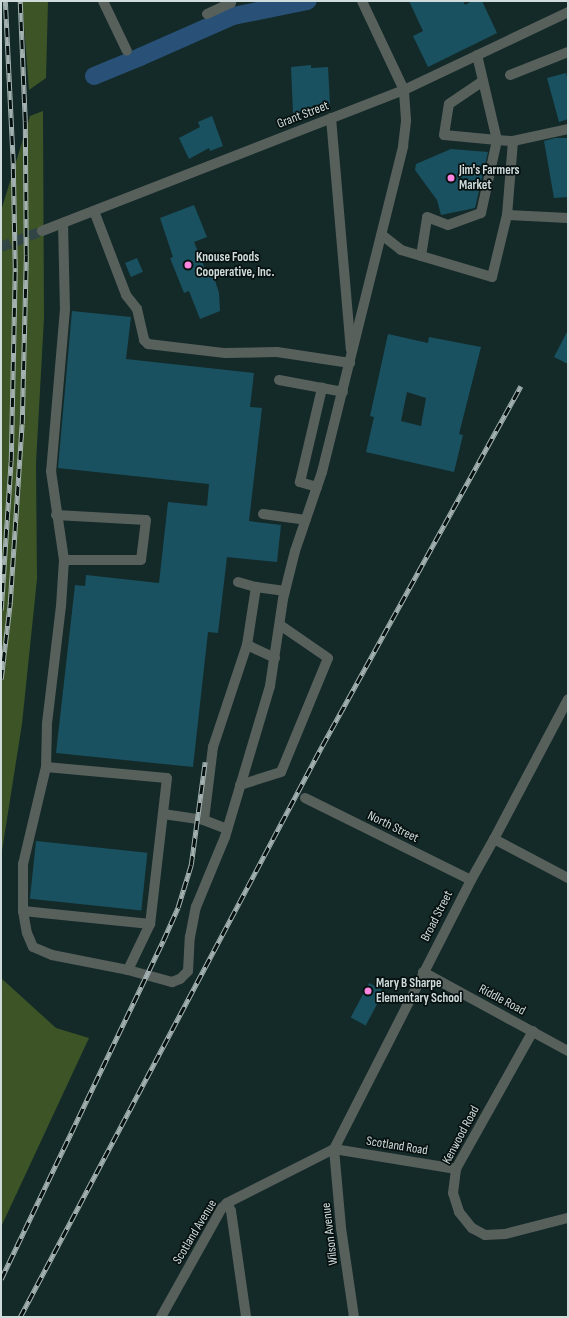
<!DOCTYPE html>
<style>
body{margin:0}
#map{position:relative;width:569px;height:1318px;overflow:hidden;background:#142a29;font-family:"Sofia Sans Condensed",sans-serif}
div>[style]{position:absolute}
.green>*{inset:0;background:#3c5426}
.river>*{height:18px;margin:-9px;padding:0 9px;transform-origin:9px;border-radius:9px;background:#295177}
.building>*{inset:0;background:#195160;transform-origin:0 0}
.minor-tunnel>*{height:10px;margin-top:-5px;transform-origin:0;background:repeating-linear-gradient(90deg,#304544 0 10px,transparent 0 15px)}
.minor>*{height:10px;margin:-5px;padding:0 5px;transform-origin:5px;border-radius:5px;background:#58605c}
.rail>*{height:4.5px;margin-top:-2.25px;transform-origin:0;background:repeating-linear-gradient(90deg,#071110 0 9px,#a3b2b1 0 18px);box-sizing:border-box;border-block:1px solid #a3b2b1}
.dots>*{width:11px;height:11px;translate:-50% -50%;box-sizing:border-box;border:2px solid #071110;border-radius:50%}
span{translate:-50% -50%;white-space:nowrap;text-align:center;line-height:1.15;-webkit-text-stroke:3.5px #071110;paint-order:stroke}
.street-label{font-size:13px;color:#cfdcdb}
.poi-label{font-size:13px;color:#cfdcdb;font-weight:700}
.left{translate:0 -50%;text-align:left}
.frame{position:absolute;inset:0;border:2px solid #cfdcdb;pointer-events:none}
</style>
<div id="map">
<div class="green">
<i style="clip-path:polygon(22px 1px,48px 1px,46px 78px,29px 90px)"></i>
<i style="clip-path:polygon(43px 111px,44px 318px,36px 463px,37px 579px,22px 724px,1px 857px,1px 211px,30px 116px)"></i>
<i style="clip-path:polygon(1px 978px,56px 1028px,89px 1038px,1px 1227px)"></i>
</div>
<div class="river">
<i style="left:94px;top:76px;width:50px;rotate:-22.4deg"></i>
<i style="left:140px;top:57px;width:102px;rotate:-23.8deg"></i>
<i style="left:233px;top:16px;width:76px;rotate:-11.5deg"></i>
</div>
<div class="building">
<i style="clip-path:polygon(409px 1px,463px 1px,465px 5px,472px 1px,482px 1px,497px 33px,428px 67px,413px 36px,423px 31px)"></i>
<i style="clip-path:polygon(311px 65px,311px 68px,328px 67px,330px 104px,313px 105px,314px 111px,293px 113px,291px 67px)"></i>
<i style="clip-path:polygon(566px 73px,568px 80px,568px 119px,559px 122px,547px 78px)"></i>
<i style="clip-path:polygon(212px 116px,223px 146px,210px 151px,209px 148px,189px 159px,179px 138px,200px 127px,198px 122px)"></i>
<i style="clip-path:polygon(555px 138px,568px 138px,568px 197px,554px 198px,544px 141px)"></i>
<i style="clip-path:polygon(451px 149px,488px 152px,475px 208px,441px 215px,437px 200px,415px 170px,416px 164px)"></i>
<i style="clip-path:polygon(194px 205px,207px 237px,194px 242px,206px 271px,213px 274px,219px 293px,220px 311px,200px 319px,189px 291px,184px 293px,170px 258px,173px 257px,160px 218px)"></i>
<i style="left:137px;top:258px;width:15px;height:13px;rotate:67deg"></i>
<i style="clip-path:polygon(72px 311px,131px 317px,126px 359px,254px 373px,250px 407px,262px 408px,249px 521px,281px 525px,277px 562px,227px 557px,218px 633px,208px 632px,193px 767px,56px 753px,75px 585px,85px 586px,86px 575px,159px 583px,168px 502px,207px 506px,209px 484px,58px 468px)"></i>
<i style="clip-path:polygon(568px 330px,568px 364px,554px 357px)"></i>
<i style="clip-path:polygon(evenodd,388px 334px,428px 343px,429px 337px,481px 347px,459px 434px,463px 435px,454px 472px,366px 452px,374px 417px,370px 416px,388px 334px,407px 392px,426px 398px,421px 426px,401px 421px,407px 392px)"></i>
<i style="left:36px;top:841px;width:112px;height:58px;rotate:6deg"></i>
<i style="left:369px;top:983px;width:17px;height:39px;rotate:28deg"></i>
</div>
<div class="minor-tunnel">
<i style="left:1px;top:247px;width:44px;rotate:-21.3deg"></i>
</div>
<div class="minor">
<i style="left:103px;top:1px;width:55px;rotate:64.4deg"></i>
<i style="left:207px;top:14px;width:26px;rotate:-25deg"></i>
<i style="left:231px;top:3px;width:2px;rotate:-117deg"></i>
<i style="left:477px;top:55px;width:87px;rotate:76.8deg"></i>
<i style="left:497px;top:140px;width:16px;rotate:4deg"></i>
<i style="left:513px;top:141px;width:74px;rotate:94.6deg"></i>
<i style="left:507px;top:215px;width:61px;rotate:2.8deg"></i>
<i style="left:510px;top:75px;width:62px;rotate:-21.6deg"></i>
<i style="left:331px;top:118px;width:232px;rotate:85.1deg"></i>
<i style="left:513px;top:141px;width:56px;rotate:-12.3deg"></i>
<i style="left:94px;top:211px;width:90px;rotate:69.1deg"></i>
<i style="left:126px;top:295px;width:18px;rotate:52deg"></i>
<i style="left:137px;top:309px;width:32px;rotate:77deg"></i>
<i style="left:144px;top:340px;width:6px;rotate:45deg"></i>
<i style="left:148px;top:344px;width:78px;rotate:6.7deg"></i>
<i style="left:225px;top:353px;width:52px;rotate:-1.1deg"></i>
<i style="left:277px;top:352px;width:74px;rotate:8.6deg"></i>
<i style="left:63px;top:223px;width:86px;rotate:88.7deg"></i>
<i style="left:65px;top:309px;width:163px;rotate:94.9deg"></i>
<i style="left:51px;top:471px;width:90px;rotate:81.7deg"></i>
<i style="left:64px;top:560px;width:46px;rotate:93.7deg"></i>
<i style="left:61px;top:606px;width:119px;rotate:96.8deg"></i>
<i style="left:47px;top:724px;width:43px;rotate:91.3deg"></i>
<i style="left:46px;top:767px;width:100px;rotate:103.3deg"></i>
<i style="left:23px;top:864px;width:47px;rotate:90deg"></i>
<i style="left:23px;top:911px;width:22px;rotate:80deg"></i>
<i style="left:27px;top:933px;width:15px;rotate:67deg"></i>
<i style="left:33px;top:947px;width:21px;rotate:23deg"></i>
<i style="left:52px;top:955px;width:77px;rotate:11.2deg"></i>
<i style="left:128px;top:970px;width:46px;rotate:15.3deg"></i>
<i style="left:172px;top:982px;width:9px;rotate:-21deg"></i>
<i style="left:180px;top:979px;width:11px;rotate:-45deg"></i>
<i style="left:188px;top:971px;width:34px;rotate:-87deg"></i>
<i style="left:190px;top:937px;width:31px;rotate:-79deg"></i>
<i style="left:196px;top:907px;width:76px;rotate:-67.5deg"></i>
<i style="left:225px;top:837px;width:158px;rotate:-73.4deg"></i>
<i style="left:270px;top:686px;width:88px;rotate:-81.5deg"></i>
<i style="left:283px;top:599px;width:49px;rotate:-76deg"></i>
<i style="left:295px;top:551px;width:83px;rotate:-71.1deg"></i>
<i style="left:322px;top:472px;width:336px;rotate:-76deg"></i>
<i style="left:403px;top:146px;width:26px;rotate:-83deg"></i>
<i style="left:406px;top:120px;width:30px;rotate:-94deg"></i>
<i style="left:404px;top:90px;width:98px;rotate:-115.3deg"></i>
<i style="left:42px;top:231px;width:388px;rotate:-21.3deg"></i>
<i style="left:404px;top:90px;width:182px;rotate:-25.4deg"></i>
<i style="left:382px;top:235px;width:24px;rotate:38deg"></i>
<i style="left:401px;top:250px;width:95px;rotate:16.5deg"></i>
<i style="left:492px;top:277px;width:64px;rotate:-76.4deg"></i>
<i style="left:421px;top:256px;width:39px;rotate:-81deg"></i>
<i style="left:427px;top:217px;width:22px;rotate:21deg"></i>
<i style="left:448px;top:225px;width:35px;rotate:-20deg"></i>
<i style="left:481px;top:213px;width:75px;rotate:-77.6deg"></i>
<i style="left:497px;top:140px;width:53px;rotate:-174.6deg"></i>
<i style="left:444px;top:135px;width:31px;rotate:-81deg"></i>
<i style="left:449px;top:104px;width:41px;rotate:-34.1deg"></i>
<i style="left:279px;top:380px;width:65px;rotate:10.6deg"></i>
<i style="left:317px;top:487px;width:18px;rotate:-164deg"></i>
<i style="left:300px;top:482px;width:97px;rotate:-76.8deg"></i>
<i style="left:263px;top:514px;width:43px;rotate:7.9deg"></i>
<i style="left:56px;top:515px;width:90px;rotate:3.2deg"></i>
<i style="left:146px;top:520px;width:40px;rotate:97.1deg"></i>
<i style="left:141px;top:560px;width:77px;rotate:180deg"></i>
<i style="left:238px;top:582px;width:19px;rotate:16deg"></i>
<i style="left:275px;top:658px;width:31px;rotate:-155deg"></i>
<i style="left:247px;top:645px;width:59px;rotate:-81.2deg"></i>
<i style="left:256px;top:587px;width:29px;rotate:8deg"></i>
<i style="left:46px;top:767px;width:121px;rotate:5.2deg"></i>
<i style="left:167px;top:778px;width:147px;rotate:96.6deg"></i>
<i style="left:150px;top:924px;width:51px;rotate:115.6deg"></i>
<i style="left:240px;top:785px;width:43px;rotate:-17.6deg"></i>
<i style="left:281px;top:772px;width:123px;rotate:-67.6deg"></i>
<i style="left:328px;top:658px;width:58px;rotate:-145.5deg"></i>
<i style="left:305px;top:798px;width:185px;rotate:26.3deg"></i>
<i style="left:163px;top:814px;width:41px;rotate:8.3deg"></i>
<i style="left:227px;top:829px;width:25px;rotate:-159deg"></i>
<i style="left:204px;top:820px;width:74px;rotate:-83deg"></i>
<i style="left:213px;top:747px;width:108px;rotate:-71.6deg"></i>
<i style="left:494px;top:839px;width:84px;rotate:27.8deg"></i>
<i style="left:23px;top:911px;width:128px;rotate:5.8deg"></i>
<i style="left:423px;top:972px;width:165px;rotate:28.6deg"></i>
<i style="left:533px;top:1031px;width:158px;rotate:119.2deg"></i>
<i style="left:456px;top:1169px;width:24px;rotate:97deg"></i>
<i style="left:453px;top:1193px;width:20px;rotate:72deg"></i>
<i style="left:459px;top:1212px;width:21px;rotate:51deg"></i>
<i style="left:472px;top:1228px;width:15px;rotate:28deg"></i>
<i style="left:485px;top:1235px;width:20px;rotate:-3deg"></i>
<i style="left:505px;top:1234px;width:65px;rotate:-14.3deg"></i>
<i style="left:334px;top:1149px;width:302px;rotate:-63deg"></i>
<i style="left:471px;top:880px;width:47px;rotate:-60.7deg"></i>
<i style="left:494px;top:839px;width:158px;rotate:-62.1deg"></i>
<i style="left:334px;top:1149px;width:79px;rotate:84.9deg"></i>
<i style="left:341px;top:1228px;width:90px;rotate:81.7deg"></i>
<i style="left:334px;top:1149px;width:124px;rotate:9.3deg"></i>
<i style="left:227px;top:1203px;width:9px;rotate:63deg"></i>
<i style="left:231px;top:1211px;width:107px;rotate:81.9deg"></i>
<i style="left:161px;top:1317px;width:125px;rotate:-60.8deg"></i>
<i style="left:222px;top:1208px;width:7px;rotate:-45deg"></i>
<i style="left:227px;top:1203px;width:120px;rotate:-26.8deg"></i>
</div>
<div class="rail">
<i style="left:1px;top:610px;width:149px;rotate:-86.2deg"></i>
<i style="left:11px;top:461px;width:193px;rotate:-88.8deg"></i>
<i style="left:15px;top:268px;width:105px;rotate:-91.1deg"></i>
<i style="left:13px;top:163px;width:162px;rotate:-92.8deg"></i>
<i style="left:1px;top:679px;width:77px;rotate:-83.2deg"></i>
<i style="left:10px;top:603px;width:179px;rotate:-86.2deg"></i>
<i style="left:22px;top:424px;width:169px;rotate:-88.6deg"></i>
<i style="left:26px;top:255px;width:134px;rotate:-90.4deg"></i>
<i style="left:25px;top:121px;width:120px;rotate:-92.4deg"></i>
<i style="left:1px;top:1279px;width:375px;rotate:-64.4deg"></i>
<i style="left:163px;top:941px;width:37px;rotate:-66deg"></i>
<i style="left:178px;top:907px;width:44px;rotate:-72.8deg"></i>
<i style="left:191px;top:865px;width:104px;rotate:-82.3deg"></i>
<i style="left:20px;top:1317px;width:646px;rotate:-62.13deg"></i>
<i style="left:322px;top:746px;width:411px;rotate:-61.1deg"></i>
</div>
<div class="dots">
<i style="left:451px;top:178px;background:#fe85e0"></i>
<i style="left:188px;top:265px;background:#fe85e0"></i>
<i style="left:368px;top:991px;background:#fe85e0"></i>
</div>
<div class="street-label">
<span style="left:303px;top:115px;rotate:-21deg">Grant Street</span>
<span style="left:393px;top:827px;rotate:26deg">North Street</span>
<span style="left:437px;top:916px;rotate:-63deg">Broad Street</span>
<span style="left:502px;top:1000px;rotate:28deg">Riddle Road</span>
<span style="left:461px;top:1135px;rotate:-62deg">Kenwood Road</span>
<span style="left:397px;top:1146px;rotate:9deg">Scotland Road</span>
<span style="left:195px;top:1232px;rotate:-59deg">Scotland Avenue</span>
<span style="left:330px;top:1234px;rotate:-97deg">Wilson Avenue</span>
</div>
<div class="poi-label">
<span class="left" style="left:459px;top:178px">Jim's Farmers<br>Market</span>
<span class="left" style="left:196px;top:265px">Knouse Foods<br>Cooperative, Inc.</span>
<span class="left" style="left:376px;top:991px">Mary B Sharpe<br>Elementary School</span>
</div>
<div class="frame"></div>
</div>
